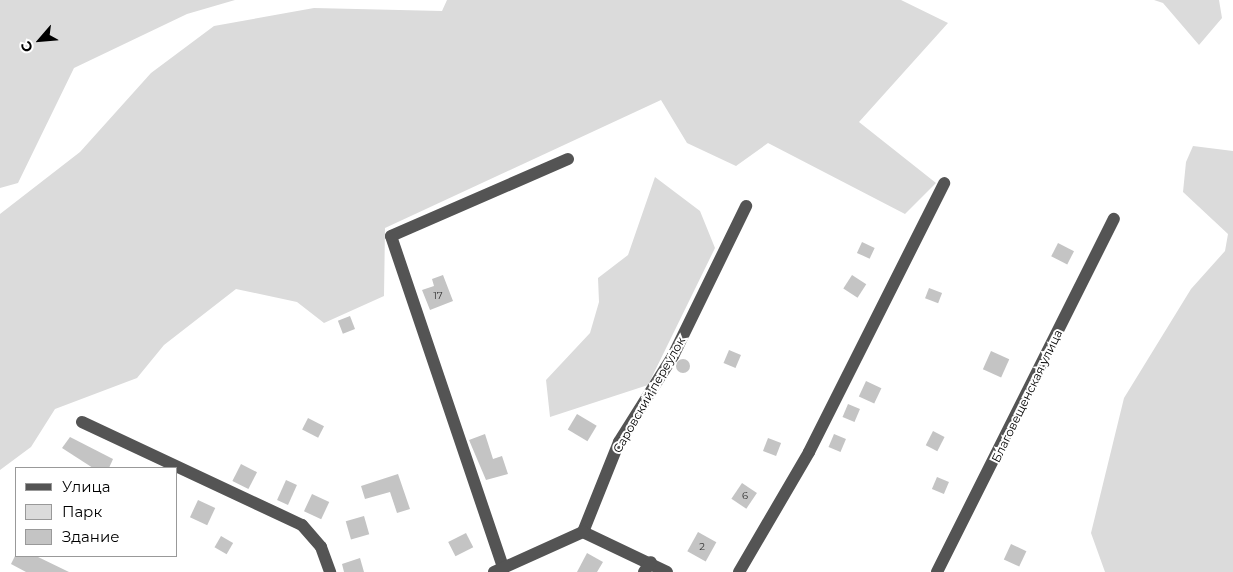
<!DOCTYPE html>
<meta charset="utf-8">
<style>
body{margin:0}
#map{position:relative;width:1233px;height:572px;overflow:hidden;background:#fff;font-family:Montserrat,sans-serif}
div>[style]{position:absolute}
.green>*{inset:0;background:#dbdbdb}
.building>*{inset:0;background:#c4c4c4;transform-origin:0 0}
.round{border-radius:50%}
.minor>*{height:12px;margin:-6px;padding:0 6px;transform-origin:6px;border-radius:6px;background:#545454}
span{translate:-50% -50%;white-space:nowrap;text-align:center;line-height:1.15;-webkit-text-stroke:4px #fff;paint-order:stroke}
.number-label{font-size:10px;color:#313131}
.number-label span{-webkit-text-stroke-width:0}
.street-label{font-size:12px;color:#000}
.legend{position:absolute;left:15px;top:467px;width:162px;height:90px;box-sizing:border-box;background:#fff;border:1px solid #999;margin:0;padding:6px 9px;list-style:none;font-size:15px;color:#000}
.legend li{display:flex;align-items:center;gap:10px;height:25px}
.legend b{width:25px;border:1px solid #999}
.north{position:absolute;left:15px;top:15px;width:50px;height:50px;-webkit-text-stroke:4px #fff;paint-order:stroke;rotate:243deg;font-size:14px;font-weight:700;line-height:20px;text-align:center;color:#000}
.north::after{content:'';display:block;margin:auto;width:18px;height:22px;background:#000;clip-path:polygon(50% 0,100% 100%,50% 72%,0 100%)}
</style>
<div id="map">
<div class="green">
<i style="clip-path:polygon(0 0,235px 0,187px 14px,74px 68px,18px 183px,0 188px)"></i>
<i style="clip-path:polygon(447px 0,901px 0,948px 23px,859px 122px,936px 183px,905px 214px,768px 143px,736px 166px,687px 143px,661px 100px,385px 228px,384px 296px,324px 323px,297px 302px,236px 289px,164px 345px,137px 378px,55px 409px,31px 447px,0 470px,0 214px,80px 152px,151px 73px,214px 26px,314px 8px,442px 11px)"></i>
<i style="clip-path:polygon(1154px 0,1219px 0,1222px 18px,1199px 45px,1163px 3px)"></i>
<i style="clip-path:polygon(1193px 146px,1233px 151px,1233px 572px,1105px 572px,1091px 533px,1124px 398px,1191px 289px,1225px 251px,1228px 234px,1183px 192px,1186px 162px)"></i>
<i style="clip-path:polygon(655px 177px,700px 211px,715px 248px,648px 385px,550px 417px,546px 380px,590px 333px,599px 302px,598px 278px,628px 255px)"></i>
</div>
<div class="building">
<i style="left:862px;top:242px;width:14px;height:12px;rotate:25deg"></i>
<i style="left:1058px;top:243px;width:18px;height:15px;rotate:27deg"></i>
<i style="clip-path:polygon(443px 275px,453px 301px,430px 310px,422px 290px,434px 286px,432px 279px)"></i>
<i style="left:852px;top:275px;width:17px;height:16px;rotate:33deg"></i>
<i style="left:929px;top:288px;width:14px;height:11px;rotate:21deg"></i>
<i style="left:350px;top:316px;width:14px;height:13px;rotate:69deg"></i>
<i style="left:729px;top:350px;width:13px;height:14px;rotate:23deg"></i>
<i style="left:991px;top:351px;width:20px;height:20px;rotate:24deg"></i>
<i class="round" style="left:676px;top:359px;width:14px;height:14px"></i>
<i style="left:866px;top:381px;width:17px;height:17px;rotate:25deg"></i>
<i style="left:848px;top:404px;width:13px;height:14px;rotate:23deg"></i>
<i style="left:577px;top:414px;width:23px;height:18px;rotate:31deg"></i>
<i style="left:308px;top:418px;width:18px;height:13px;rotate:27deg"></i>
<i style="left:933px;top:431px;width:13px;height:16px;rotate:27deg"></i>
<i style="clip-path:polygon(485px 434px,493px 459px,502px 456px,508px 474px,486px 480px,469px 440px)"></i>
<i style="left:834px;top:434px;width:13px;height:14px;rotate:23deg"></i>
<i style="clip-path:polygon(70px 437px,113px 459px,109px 468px,93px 468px,62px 448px)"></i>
<i style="left:768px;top:438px;width:14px;height:14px;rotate:21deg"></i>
<i style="left:241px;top:464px;width:18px;height:19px;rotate:27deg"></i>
<i style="clip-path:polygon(398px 474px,410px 509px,397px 513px,390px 492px,365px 499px,361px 486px)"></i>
<i style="left:937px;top:477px;width:13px;height:13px;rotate:23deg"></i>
<i style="left:286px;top:480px;width:12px;height:22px;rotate:24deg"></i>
<i style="left:742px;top:483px;width:18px;height:19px;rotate:34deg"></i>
<i style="left:312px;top:494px;width:19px;height:19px;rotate:25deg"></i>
<i style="left:198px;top:500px;width:19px;height:19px;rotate:25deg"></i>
<i style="left:364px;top:516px;width:19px;height:19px;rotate:74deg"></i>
<i style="left:698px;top:532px;width:21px;height:22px;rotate:29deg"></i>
<i style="left:466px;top:533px;width:16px;height:20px;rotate:63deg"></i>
<i style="left:221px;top:536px;width:14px;height:13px;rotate:30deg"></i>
<i style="left:1011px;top:544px;width:17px;height:17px;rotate:25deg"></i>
<i style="clip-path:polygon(587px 553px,603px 562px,597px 572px,577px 572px)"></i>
<i style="clip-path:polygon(15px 556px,36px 556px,69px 572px,26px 572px,11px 564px)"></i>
<i style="clip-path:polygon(360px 558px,364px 572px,344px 572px,342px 564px)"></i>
</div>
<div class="minor">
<i style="left:82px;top:422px;width:243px;rotate:25.1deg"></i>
<i style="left:302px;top:525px;width:29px;rotate:49deg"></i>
<i style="left:321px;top:547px;width:27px;rotate:70deg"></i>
<i style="left:583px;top:532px;width:97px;rotate:-68.2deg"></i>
<i style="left:619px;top:442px;width:102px;rotate:-57.9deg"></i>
<i style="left:673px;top:356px;width:167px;rotate:-64deg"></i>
<i style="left:583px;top:532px;width:93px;rotate:25.5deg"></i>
<i style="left:503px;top:567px;width:349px;rotate:-108.7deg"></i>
<i style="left:391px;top:236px;width:193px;rotate:-23.5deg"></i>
<i style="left:494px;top:572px;width:98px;rotate:-24.2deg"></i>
<i style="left:644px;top:572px;width:12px;rotate:-55deg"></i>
<i style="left:739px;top:572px;width:139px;rotate:-59.7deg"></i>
<i style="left:809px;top:452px;width:301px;rotate:-63.3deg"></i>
<i style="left:937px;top:572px;width:395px;rotate:-63.4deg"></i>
</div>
<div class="number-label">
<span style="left:438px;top:296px">17</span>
<span style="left:745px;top:496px">6</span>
<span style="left:702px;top:547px">2</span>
</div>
<div class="street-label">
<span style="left:649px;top:395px;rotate:-60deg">Саровский переулок</span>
<span style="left:1027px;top:396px;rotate:-64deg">Благовещенская улица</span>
</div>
<ul class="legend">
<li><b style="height:6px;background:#545454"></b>Улица</li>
<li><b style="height:14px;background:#dbdbdb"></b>Парк</li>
<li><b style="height:14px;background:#c4c4c4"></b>Здание</li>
</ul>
<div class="north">С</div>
</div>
